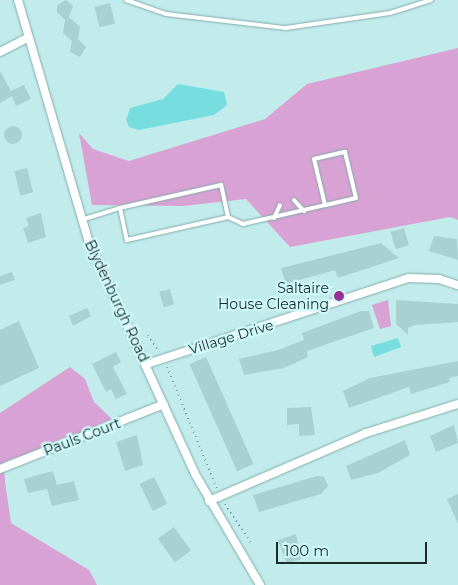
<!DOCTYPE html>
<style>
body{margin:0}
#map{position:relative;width:458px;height:585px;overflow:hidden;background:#c2ebeb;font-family:Montserrat,sans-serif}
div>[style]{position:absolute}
.green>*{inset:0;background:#d9a2d4}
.water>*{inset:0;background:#77ddde}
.building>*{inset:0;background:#a9d1d1;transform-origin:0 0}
.round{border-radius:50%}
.path>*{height:2px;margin-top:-1px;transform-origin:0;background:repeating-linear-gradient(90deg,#80a0a0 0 1px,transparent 0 5px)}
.roads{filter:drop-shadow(0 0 1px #84acac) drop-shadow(0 0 1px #84acac)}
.lane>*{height:4px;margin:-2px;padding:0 2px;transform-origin:2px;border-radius:2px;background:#fff}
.street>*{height:8px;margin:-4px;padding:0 4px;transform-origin:4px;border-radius:4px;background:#fff}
.dots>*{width:14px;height:14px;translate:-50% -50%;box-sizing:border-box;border:2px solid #cff8f8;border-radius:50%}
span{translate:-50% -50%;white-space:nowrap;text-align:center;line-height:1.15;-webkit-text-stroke:4.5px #cff8f8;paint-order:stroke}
.poi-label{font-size:14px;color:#1a2a2b}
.right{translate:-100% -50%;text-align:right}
.street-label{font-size:14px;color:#1a2a2b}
.scale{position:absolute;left:276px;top:542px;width:151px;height:22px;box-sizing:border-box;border:2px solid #1a2a2b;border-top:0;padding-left:6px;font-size:15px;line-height:18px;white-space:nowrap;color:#1a2a2b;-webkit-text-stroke:4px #cff8f8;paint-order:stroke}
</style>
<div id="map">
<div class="green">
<i style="clip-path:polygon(458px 48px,458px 220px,450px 217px,290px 247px,246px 199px,183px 206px,92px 205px,79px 133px,93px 149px,129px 161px,265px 119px,307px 84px)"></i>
<i style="clip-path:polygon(388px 300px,391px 326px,380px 329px,372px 305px)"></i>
<i style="clip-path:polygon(70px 367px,85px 379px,94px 402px,114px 421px,4px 462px,5px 482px,11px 523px,89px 570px,97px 585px,0 585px,0 413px)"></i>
</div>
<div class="water">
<i style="clip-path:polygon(178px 84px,224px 92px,227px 105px,214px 115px,139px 130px,129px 127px,126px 120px,130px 108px,163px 99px)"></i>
<i style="clip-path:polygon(398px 338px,401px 347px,374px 357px,371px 346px)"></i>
</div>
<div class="building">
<i style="clip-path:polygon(66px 0,73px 6px,69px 17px,80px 27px,78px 39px,86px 47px,80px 57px,70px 52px,72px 41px,63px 33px,65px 20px,57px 12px,57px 5px)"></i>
<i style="left:110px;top:3px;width:21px;height:16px;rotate:76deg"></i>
<i style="clip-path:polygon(0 71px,11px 91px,24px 85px,31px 99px,16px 106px,12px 96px,0 103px)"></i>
<i class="round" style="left:4px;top:126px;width:18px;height:18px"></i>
<i style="left:27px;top:168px;width:25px;height:13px;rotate:76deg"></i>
<i style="clip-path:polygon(41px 213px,46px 237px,28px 243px,23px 228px,29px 226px,26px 218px)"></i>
<i style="left:404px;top:228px;width:18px;height:14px;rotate:74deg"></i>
<i style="clip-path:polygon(434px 236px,457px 239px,458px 260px,429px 251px)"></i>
<i style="clip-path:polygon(381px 243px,399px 258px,338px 278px,335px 270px,286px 284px,281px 268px)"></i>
<i style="clip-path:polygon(12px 272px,15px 280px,0 285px,0 276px)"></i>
<i style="left:170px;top:289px;width:16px;height:11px;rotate:75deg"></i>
<i style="clip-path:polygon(396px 300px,458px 304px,458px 322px,415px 325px,408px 328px,408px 335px,396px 324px)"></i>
<i style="clip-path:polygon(87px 308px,91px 316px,73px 326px,69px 316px)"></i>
<i style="clip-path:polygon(361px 311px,369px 311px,374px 328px,307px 351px,308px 357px,284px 368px,244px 375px,239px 359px,278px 350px,304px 340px,302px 333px)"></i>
<i style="clip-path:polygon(19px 321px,39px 368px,0 386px,0 330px)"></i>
<i style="clip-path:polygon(116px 352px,121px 362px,113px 367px,127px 394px,116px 399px,111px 389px,106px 392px,92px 364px)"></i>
<i style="left:206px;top:357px;width:117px;height:18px;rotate:66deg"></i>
<i style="clip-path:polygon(458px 361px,458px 376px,449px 378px,450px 382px,411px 394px,409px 387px,349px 408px,343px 391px,370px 378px)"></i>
<i style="clip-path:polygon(311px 407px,315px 435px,299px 436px,299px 424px,287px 425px,287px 408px)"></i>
<i style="clip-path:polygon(454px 425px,458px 443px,436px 452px,430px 436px)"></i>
<i style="clip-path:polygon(137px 435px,143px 465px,125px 471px,116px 442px)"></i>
<i style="clip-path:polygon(405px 440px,410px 455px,378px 473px,351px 480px,346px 466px)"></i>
<i style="clip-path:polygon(53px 471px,57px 485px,74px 481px,79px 500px,52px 506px,47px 489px,28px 493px,24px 479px)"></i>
<i style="clip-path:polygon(317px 476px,324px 477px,328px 486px,321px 494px,259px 512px,253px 495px)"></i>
<i style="left:154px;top:477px;width:30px;height:16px;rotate:64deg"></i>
<i style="clip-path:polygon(458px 494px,458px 524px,447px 499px)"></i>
<i style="left:174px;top:527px;width:29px;height:20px;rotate:54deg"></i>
<i style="clip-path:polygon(296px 534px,301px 559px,287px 564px,278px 540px)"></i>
</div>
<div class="path">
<i style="left:148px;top:335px;width:20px;rotate:57deg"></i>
<i style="left:167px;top:367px;width:132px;rotate:67.7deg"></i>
<i style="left:225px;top:504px;width:47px;rotate:56.3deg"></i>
</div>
<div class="roads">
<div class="lane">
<i style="left:126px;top:0;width:42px;rotate:19.3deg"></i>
<i style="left:166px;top:14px;width:121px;rotate:6.7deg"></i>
<i style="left:286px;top:28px;width:105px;rotate:-8.2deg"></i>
<i style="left:390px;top:13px;width:43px;rotate:-17.6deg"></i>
<i style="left:294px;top:200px;width:15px;rotate:48deg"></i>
<i style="left:228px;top:217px;width:17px;rotate:25deg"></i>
<i style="left:243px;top:224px;width:84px;rotate:-13deg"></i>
<i style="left:325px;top:205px;width:47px;rotate:-103.4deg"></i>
<i style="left:314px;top:159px;width:32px;rotate:-13deg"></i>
<i style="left:345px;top:152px;width:47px;rotate:76.6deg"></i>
<i style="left:356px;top:198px;width:32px;rotate:167deg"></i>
<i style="left:274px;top:218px;width:14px;rotate:-65deg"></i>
<i style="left:81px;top:220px;width:41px;rotate:-17.1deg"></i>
<i style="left:120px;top:208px;width:33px;rotate:78deg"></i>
<i style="left:127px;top:240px;width:104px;rotate:-12.8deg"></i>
<i style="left:228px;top:217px;width:33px;rotate:-102deg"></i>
<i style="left:221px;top:185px;width:104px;rotate:167.2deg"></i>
</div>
<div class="street">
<i style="left:18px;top:0;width:250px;rotate:73.7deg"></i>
<i style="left:88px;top:240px;width:257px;rotate:65.4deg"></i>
<i style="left:195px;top:474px;width:129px;rotate:59.6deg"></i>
<i style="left:0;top:52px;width:31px;rotate:-27deg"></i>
<i style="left:147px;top:364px;width:276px;rotate:-18.2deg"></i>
<i style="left:409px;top:278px;width:30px;rotate:2deg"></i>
<i style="left:439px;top:279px;width:20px;rotate:18deg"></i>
<i style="left:0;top:469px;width:176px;rotate:-21.6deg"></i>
<i style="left:209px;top:501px;width:171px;rotate:-23.4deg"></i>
<i style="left:366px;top:433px;width:96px;rotate:-17.5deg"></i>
</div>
</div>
<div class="dots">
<i style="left:339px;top:296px;background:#983094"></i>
</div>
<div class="poi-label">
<span class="right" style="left:329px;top:296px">Saltaire<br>House Cleaning</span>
</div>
<div class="street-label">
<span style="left:117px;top:301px;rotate:65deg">Blydenburgh Road</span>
<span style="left:231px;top:337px;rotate:-17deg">Village Drive</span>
<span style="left:82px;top:437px;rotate:-21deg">Pauls Court</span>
</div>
<div class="scale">100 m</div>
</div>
